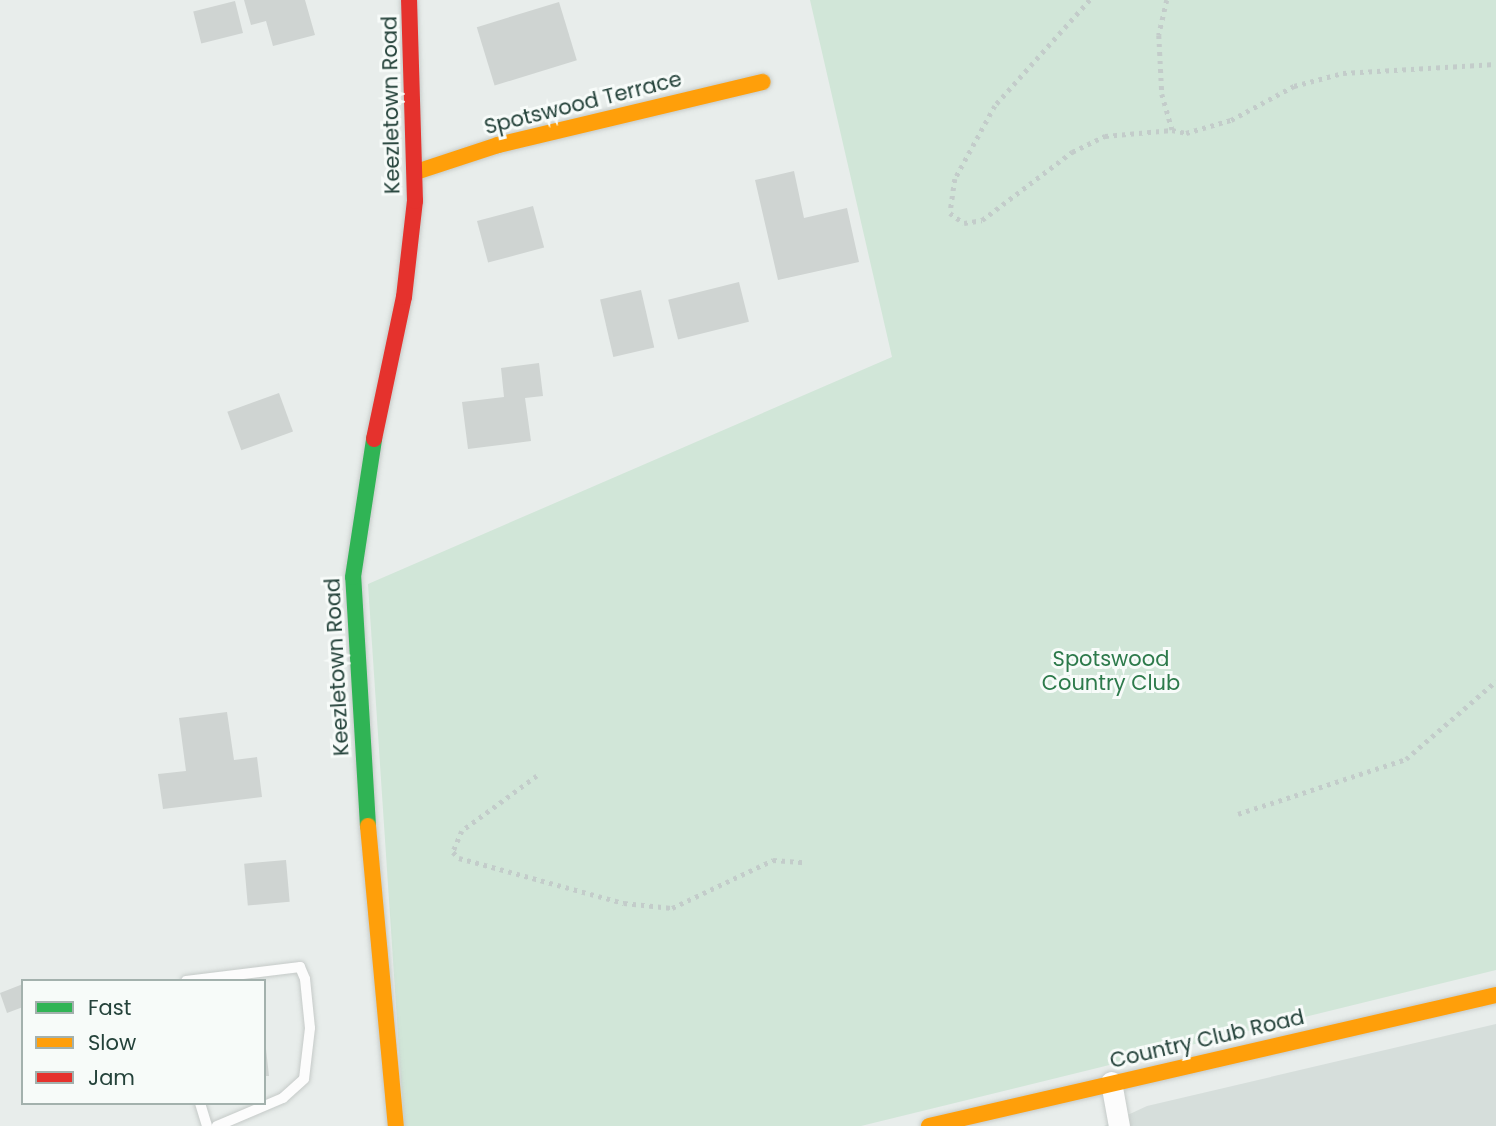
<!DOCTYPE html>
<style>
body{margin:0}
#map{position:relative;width:1496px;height:1126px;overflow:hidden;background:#e8edeb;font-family:Poppins,sans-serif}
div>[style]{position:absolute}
.built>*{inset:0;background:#d6dedb}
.green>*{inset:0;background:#d1e6d8}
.building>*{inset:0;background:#cfd4d2;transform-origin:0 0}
.path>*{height:4.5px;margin-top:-2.25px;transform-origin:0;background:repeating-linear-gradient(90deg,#c3ccca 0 3.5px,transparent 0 8.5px)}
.roads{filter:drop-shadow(0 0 2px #c5cac8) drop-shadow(0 0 2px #c5cac8)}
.lane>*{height:10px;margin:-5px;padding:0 5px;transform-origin:5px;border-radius:5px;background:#fcfcfc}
.street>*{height:21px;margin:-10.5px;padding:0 10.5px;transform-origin:10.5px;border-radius:10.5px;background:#fcfcfc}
.fast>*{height:16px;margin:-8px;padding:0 8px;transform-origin:8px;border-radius:8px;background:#30b455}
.slow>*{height:16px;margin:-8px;padding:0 8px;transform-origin:8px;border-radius:8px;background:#ff9f0a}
.jam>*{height:16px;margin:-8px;padding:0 8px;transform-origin:8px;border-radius:8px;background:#e5322d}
span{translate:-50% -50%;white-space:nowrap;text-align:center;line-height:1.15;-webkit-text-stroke:6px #f7fbf9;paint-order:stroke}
.street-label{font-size:21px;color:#24423a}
.park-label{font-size:21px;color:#2d7a4b}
.legend{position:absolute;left:21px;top:979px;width:245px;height:126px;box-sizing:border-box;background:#f7fbf9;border:2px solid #a3b1ad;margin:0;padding:9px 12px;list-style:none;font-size:21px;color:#24423a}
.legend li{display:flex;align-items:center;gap:14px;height:35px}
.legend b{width:35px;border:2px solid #a3b1ad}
</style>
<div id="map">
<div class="built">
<i style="clip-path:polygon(1496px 1024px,1496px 1126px,1104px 1126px,1147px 1106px)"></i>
</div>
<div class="green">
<i style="clip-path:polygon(810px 0,1496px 0,1496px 970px,861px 1126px,404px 1126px,368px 584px,892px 357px)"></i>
</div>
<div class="building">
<i style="clip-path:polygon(244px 0,305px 0,315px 35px,273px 46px,266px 21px,251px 25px)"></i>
<i style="left:235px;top:1px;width:33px;height:43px;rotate:76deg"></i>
<i style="left:559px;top:2px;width:61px;height:86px;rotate:73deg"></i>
<i style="clip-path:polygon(794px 171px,804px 218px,847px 208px,859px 262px,778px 280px,755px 180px)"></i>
<i style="left:533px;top:206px;width:43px;height:58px;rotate:75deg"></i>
<i style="left:739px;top:282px;width:41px;height:73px;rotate:76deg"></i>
<i style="left:641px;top:290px;width:59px;height:42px;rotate:77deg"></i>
<i style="clip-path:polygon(539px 363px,543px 396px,525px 398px,531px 441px,468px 449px,462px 402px,504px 397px,501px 368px)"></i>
<i style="left:279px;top:393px;width:41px;height:55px;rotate:70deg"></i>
<i style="clip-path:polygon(227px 712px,234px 760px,257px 757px,262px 797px,163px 809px,158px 774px,186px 771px,179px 718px)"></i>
<i style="left:286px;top:860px;width:42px;height:42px;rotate:85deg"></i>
<i style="clip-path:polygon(23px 984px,23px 1007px,7px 1013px,0 993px)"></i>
<i style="clip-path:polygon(264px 1031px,269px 1076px,264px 1076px)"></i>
</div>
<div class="path">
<i style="left:1090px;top:0;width:142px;rotate:131.9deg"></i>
<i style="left:995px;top:106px;width:83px;rotate:118.7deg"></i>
<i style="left:955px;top:179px;width:34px;rotate:98deg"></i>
<i style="left:950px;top:213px;width:17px;rotate:36deg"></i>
<i style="left:964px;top:223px;width:18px;rotate:-9deg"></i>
<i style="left:982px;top:220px;width:113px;rotate:-37.1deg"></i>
<i style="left:1072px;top:152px;width:37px;rotate:-26deg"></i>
<i style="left:1105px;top:136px;width:67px;rotate:-5.1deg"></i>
<i style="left:1167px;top:0;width:36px;rotate:103deg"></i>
<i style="left:1159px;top:35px;width:59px;rotate:87.1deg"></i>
<i style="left:1162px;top:94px;width:37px;rotate:74deg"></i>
<i style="left:1172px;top:130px;width:14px;rotate:12deg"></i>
<i style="left:1186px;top:133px;width:47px;rotate:-16.1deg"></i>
<i style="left:1231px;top:120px;width:72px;rotate:-28.4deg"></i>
<i style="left:1294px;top:86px;width:51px;rotate:-14.9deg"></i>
<i style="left:1343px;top:73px;width:153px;rotate:-3.4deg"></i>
<i style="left:537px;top:776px;width:93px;rotate:143.7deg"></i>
<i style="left:462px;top:831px;width:23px;rotate:113deg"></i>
<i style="left:453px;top:852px;width:8px;rotate:45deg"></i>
<i style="left:459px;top:858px;width:171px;rotate:15.3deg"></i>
<i style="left:624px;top:903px;width:48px;rotate:5.9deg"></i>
<i style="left:672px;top:908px;width:112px;rotate:-25.4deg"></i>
<i style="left:773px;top:860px;width:31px;rotate:4deg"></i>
<i style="left:1238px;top:814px;width:177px;rotate:-18.1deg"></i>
<i style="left:1406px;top:759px;width:119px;rotate:-40.9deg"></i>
</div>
<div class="roads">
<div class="lane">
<i style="left:186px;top:981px;width:115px;rotate:-7deg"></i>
<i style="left:300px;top:967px;width:13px;rotate:67deg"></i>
<i style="left:305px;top:979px;width:49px;rotate:84.2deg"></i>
<i style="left:310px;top:1028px;width:51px;rotate:96.7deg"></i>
<i style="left:304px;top:1079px;width:28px;rotate:138deg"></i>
<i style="left:283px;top:1098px;width:72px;rotate:157deg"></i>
<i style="left:200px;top:1103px;width:24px;rotate:73deg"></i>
</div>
<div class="street">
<i style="left:1111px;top:1082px;width:45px;rotate:79.7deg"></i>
</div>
<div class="fast">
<i style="left:368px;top:826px;width:249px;rotate:-93.4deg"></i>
<i style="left:353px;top:577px;width:140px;rotate:-81.3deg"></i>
</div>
<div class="slow">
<i style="left:416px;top:172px;width:86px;rotate:-18.2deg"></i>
<i style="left:498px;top:145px;width:272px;rotate:-13.4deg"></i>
<i style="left:368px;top:826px;width:301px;rotate:84.7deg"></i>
<i style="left:929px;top:1126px;width:582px;rotate:-13.01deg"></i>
</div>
<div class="jam">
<i style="left:374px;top:439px;width:145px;rotate:-78.1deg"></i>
<i style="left:404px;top:297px;width:97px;rotate:-83.5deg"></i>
<i style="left:415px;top:201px;width:201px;rotate:-91.7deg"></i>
</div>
</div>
<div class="street-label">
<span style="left:583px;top:103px;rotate:-14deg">Spotswood Terrace</span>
<span style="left:391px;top:105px;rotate:-91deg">Keezletown Road</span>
<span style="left:337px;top:667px;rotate:-93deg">Keezletown Road</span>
<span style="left:1207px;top:1039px;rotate:-13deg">Country Club Road</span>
</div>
<div class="park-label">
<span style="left:1111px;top:671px">Spotswood<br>Country Club</span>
</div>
<ul class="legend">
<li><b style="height:9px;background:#30b455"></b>Fast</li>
<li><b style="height:9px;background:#ff9f0a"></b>Slow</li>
<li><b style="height:9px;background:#e5322d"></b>Jam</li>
</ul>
</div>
